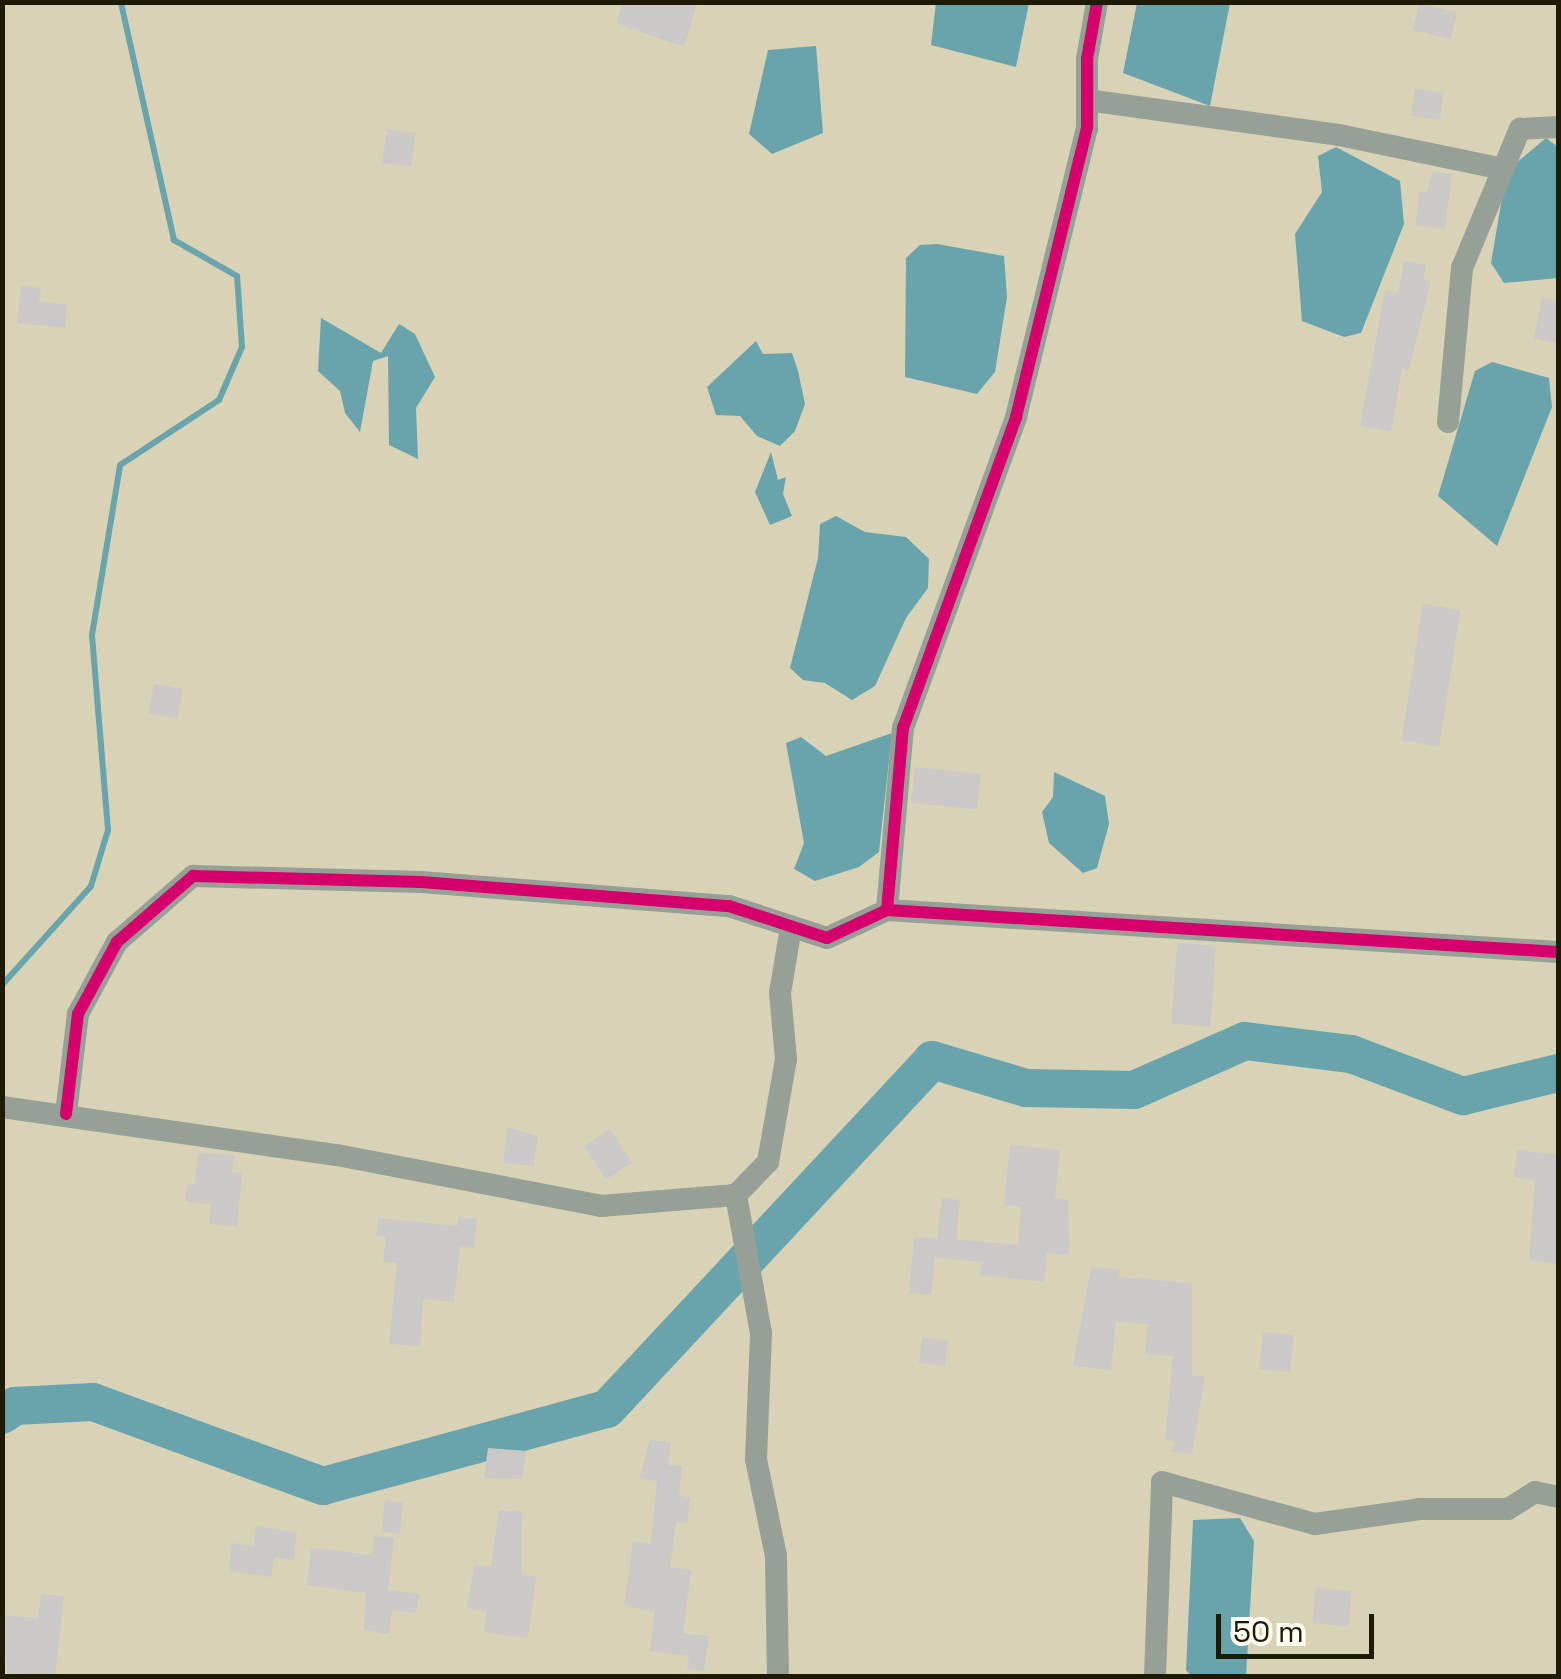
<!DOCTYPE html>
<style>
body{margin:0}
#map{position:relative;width:1561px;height:1679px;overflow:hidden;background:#d8d3b6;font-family:"Space Grotesk",sans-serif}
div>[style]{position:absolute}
.water>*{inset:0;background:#69a4ac}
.stream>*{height:6px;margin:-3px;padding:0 3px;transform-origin:3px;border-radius:3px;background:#69a4ac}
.river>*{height:38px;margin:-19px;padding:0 19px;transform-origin:19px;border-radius:19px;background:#69a4ac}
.building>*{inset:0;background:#cac9c8;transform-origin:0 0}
.minor>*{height:22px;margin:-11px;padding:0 11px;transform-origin:11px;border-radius:11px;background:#97a097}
.cycleway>*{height:12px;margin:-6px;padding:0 6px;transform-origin:6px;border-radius:6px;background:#d6006c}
span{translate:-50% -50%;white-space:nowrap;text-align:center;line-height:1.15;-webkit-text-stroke:10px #fefdf2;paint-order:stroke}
.frame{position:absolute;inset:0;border:5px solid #1d1a05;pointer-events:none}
.scale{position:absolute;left:1216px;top:1614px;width:158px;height:45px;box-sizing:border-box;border:5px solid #1d1a05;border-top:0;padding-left:12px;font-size:30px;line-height:35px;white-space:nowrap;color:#1d1a05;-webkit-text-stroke:8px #fefdf2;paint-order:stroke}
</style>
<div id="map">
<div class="water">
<i style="clip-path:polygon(936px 3px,1029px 3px,1016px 67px,931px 45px)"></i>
<i style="clip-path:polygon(1137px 3px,1230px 3px,1210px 106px,1123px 73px)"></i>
<i style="clip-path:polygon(816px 46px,823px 133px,772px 154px,749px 134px,768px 50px)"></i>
<i style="clip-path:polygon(1546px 138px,1558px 147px,1558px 278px,1504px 283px,1491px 263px,1503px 192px,1515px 164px)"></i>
<i style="clip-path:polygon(1336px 147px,1400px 181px,1404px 224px,1361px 333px,1344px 337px,1302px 321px,1295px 234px,1322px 192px,1318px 156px)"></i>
<i style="clip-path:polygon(937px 244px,1004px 256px,1007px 297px,995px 372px,977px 394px,905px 377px,906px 258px,920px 245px)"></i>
<i style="clip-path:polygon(321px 318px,381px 353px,399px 324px,415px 334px,435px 377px,416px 408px,418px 459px,389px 445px,388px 356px,373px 361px,360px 432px,345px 413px,340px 391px,318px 371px)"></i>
<i style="clip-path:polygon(756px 341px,763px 354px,792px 353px,798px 371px,805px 404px,795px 431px,780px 446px,757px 436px,740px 416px,716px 415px,707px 387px)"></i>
<i style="clip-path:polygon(1492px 362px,1549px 378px,1552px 407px,1497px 546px,1438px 496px,1475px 371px)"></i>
<i style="clip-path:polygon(771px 452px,778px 480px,786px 477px,783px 494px,792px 516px,770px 525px,755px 492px)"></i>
<i style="clip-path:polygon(836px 516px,865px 532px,906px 537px,929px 559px,928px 588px,906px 618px,875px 686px,852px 700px,825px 683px,803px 680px,790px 668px,818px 558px,820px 524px)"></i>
<i style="clip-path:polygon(892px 733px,879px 852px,859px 867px,815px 881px,794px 869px,804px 843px,786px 743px,801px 737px,826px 756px)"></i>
<i style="clip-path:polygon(1054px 772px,1105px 796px,1109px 824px,1097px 868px,1083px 873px,1049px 843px,1042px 812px,1053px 797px)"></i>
<i style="clip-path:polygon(1240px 1518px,1254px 1541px,1246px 1676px,1191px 1676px,1186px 1670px,1193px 1520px)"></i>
</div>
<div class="stream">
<i style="left:2px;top:985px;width:133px;rotate:-48deg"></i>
<i style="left:91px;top:886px;width:59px;rotate:-73.1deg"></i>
<i style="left:108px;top:830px;width:196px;rotate:-94.7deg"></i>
<i style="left:92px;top:635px;width:172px;rotate:-80.6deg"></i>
<i style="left:120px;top:465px;width:118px;rotate:-33.3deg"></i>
<i style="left:219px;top:400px;width:58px;rotate:-66.5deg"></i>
<i style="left:242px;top:347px;width:71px;rotate:-94deg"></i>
<i style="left:237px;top:276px;width:73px;rotate:-150.3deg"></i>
<i style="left:174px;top:240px;width:244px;rotate:-102.6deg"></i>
</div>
<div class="river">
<i style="left:2px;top:1415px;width:16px;rotate:-35deg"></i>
<i style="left:15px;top:1406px;width:78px;rotate:-2.9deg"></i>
<i style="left:93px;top:1402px;width:245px;rotate:20.1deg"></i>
<i style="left:323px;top:1486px;width:294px;rotate:-15.2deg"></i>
<i style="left:607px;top:1409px;width:477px;rotate:-47deg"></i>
<i style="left:932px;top:1060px;width:98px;rotate:16.6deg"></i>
<i style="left:1026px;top:1088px;width:108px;rotate:1.1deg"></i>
<i style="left:1134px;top:1090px;width:121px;rotate:-23.8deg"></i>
<i style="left:1245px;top:1041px;width:107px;rotate:7deg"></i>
<i style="left:1351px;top:1054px;width:120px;rotate:20.6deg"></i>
<i style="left:1463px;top:1096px;width:98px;rotate:-13.6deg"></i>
</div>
<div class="building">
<i style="clip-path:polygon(622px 2px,698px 2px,684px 47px,617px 23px)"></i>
<i style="left:1419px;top:3px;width:39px;height:28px;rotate:13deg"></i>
<i style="left:1415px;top:89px;width:29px;height:27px;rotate:8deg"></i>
<i style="left:387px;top:129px;width:29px;height:34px;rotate:8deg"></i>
<i style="clip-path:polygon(1432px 172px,1452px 174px,1445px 229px,1415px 225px,1420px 191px,1427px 192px)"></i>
<i style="clip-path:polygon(1404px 261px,1426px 265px,1423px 280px,1431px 281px,1409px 370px,1402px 368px,1391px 432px,1360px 426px,1385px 290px,1398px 293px)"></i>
<i style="clip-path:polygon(21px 286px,41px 288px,39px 302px,67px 305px,65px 328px,17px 323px)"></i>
<i style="clip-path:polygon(1542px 298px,1558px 301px,1558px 344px,1534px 338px)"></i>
<i style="left:1423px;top:604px;width:38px;height:138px;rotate:9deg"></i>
<i style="left:154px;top:684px;width:29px;height:30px;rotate:10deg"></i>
<i style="left:915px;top:767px;width:66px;height:36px;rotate:6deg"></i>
<i style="left:1177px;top:943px;width:39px;height:81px;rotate:4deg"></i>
<i style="clip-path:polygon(508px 1127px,538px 1136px,534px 1166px,503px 1163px)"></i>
<i style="left:610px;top:1129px;width:40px;height:31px;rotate:57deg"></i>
<i style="clip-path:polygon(1010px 1145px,1060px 1150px,1055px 1199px,1068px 1200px,1069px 1255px,1047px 1253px,1044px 1282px,980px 1275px,982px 1262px,935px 1257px,931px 1295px,909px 1293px,914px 1237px,937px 1239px,942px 1198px,960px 1200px,956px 1239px,1018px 1245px,1021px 1207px,1004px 1205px)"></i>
<i style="clip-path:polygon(1517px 1150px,1558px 1155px,1558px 1264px,1529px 1260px,1535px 1180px,1514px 1177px)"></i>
<i style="clip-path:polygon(198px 1153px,234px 1155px,232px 1172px,242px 1173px,237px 1227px,209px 1223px,211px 1204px,185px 1201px,187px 1184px,195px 1185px)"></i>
<i style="clip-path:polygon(458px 1217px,477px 1219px,474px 1248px,460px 1247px,454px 1302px,423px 1299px,420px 1346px,389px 1344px,397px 1263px,383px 1262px,386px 1237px,376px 1236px,378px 1218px,457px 1226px)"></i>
<i style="clip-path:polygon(1091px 1267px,1120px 1270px,1119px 1277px,1192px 1283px,1192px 1375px,1205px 1377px,1192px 1454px,1172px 1452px,1174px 1441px,1165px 1440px,1173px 1356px,1145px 1354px,1148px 1324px,1116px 1321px,1111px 1370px,1073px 1366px)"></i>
<i style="left:1263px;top:1332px;width:31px;height:37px;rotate:6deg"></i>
<i style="left:922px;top:1337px;width:26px;height:26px;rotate:7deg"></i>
<i style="clip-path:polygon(650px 1440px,671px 1442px,668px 1465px,682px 1466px,679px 1496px,690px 1498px,687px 1523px,676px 1522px,670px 1567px,691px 1570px,683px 1633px,709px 1636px,704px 1671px,687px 1669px,689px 1656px,650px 1651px,655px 1611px,624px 1606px,633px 1542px,651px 1544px,657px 1481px,639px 1479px)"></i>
<i style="clip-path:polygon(488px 1448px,526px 1451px,522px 1479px,484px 1478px)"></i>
<i style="left:385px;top:1501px;width:18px;height:31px;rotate:6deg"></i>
<i style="clip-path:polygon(499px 1510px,522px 1512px,521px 1574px,536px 1577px,528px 1638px,484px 1632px,487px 1611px,467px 1608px,474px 1565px,491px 1567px)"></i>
<i style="clip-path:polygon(256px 1526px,297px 1532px,294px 1560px,274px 1557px,271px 1577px,229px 1571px,232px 1543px,254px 1546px)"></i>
<i style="clip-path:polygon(374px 1536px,394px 1538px,388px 1590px,419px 1594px,416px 1613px,392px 1610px,389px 1634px,364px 1630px,366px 1593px,307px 1585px,311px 1548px,372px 1555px)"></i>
<i style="left:1316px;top:1588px;width:36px;height:35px;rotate:6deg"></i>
<i style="clip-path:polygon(41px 1594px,64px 1596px,55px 1676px,7px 1673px,2px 1615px,38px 1618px)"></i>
</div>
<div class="minor">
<i style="left:1087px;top:100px;width:254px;rotate:7.9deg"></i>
<i style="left:1339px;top:135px;width:167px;rotate:11.7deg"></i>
<i style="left:1448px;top:422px;width:155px;rotate:-84.8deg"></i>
<i style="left:1462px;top:268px;width:151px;rotate:-67.4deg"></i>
<i style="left:1520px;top:129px;width:38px;rotate:-3deg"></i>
<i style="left:887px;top:910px;width:183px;rotate:-85deg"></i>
<i style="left:903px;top:728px;width:331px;rotate:-70deg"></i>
<i style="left:1016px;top:417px;width:298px;rotate:-76.2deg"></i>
<i style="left:1087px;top:128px;width:69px;rotate:-90deg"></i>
<i style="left:1087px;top:59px;width:58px;rotate:-80deg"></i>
<i style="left:2px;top:1107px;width:338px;rotate:8.2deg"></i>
<i style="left:337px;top:1155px;width:269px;rotate:10.9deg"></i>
<i style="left:601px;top:1206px;width:135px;rotate:-4.7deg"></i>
<i style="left:66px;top:1114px;width:101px;rotate:-83.2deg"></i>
<i style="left:78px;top:1014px;width:82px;rotate:-61.6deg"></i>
<i style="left:117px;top:942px;width:101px;rotate:-41deg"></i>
<i style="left:193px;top:876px;width:228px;rotate:1.5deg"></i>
<i style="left:421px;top:882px;width:309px;rotate:4.5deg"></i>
<i style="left:729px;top:906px;width:103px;rotate:18.1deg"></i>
<i style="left:827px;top:938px;width:66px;rotate:-25deg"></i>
<i style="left:887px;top:910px;width:672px;rotate:3.58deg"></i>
<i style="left:778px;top:1676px;width:120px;rotate:-91deg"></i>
<i style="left:776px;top:1556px;width:99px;rotate:-101.7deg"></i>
<i style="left:756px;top:1459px;width:126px;rotate:-87.7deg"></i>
<i style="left:761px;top:1333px;width:140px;rotate:-100.3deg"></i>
<i style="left:736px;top:1195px;width:46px;rotate:-45.9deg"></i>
<i style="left:768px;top:1162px;width:105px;rotate:-80.1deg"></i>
<i style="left:786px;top:1059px;width:66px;rotate:-95.2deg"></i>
<i style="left:780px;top:993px;width:67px;rotate:-80.5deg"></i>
<i style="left:1155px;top:1676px;width:194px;rotate:-87.9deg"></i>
<i style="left:1162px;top:1482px;width:159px;rotate:15.4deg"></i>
<i style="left:1315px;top:1524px;width:106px;rotate:-8.1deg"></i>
<i style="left:1420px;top:1509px;width:88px"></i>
<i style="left:1508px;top:1509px;width:32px;rotate:-32deg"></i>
<i style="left:1535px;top:1492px;width:24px;rotate:12deg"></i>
</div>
<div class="cycleway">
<i style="left:887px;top:910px;width:183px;rotate:-85deg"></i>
<i style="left:903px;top:728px;width:331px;rotate:-70deg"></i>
<i style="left:1016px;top:417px;width:298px;rotate:-76.2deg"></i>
<i style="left:1087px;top:128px;width:69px;rotate:-90deg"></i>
<i style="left:1087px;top:59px;width:58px;rotate:-80deg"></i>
<i style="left:66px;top:1114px;width:101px;rotate:-83.2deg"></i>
<i style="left:78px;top:1014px;width:82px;rotate:-61.6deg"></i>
<i style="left:117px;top:942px;width:101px;rotate:-41deg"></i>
<i style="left:193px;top:876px;width:228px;rotate:1.5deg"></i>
<i style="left:421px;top:882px;width:309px;rotate:4.5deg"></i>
<i style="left:729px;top:906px;width:103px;rotate:18.1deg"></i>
<i style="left:827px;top:938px;width:66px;rotate:-25deg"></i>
<i style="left:887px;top:910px;width:672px;rotate:3.58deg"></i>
</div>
<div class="frame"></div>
<div class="scale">50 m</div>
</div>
